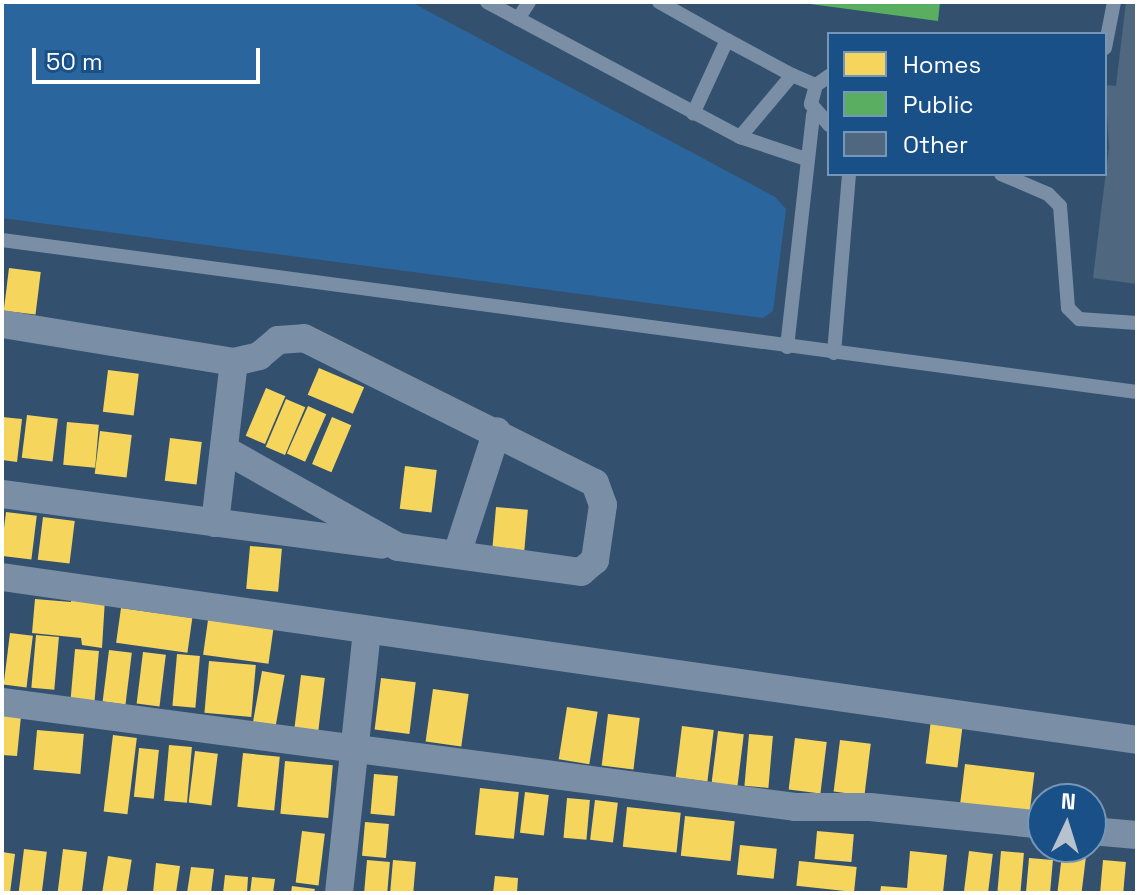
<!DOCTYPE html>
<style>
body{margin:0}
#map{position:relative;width:1139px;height:895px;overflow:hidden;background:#33516f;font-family:"Space Grotesk",sans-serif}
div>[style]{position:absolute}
.green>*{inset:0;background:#2a659e}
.homes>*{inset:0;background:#f6d55c;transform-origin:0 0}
.public>*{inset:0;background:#5aae61}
.building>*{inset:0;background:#4f6880}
.lane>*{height:14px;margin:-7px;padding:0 7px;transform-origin:7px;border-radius:7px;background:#7a8fa5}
.street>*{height:28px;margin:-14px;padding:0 14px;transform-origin:14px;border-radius:14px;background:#7a8fa5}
span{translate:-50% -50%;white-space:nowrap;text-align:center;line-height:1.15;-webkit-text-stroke:8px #1a5088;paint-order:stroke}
.frame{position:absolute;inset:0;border:4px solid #fff;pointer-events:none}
.legend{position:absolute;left:827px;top:32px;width:280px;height:144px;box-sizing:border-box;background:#1a5088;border:2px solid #7696b8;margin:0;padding:10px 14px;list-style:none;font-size:24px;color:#fff}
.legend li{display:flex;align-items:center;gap:16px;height:40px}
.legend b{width:40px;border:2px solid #7696b8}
.north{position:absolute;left:1027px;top:783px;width:80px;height:80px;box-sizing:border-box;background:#1a5088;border:2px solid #7696b8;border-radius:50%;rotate:4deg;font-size:22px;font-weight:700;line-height:32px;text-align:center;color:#fff}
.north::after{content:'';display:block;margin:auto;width:28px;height:36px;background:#b8c2cd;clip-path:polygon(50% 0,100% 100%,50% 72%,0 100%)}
.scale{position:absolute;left:32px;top:48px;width:228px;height:36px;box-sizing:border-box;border:4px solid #fff;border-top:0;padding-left:10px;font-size:24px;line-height:28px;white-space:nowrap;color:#fff;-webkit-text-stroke:6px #1a5088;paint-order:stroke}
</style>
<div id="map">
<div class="green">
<i style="clip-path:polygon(2px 2px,411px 2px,775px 197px,786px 209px,773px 311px,763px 318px,2px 218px)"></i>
</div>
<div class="homes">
<i style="left:9px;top:268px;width:32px;height:43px;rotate:7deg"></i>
<i style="left:319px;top:368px;width:49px;height:29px;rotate:23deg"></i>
<i style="left:108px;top:370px;width:31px;height:42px;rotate:7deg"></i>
<i style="left:266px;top:388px;width:21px;height:52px;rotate:23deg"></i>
<i style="left:286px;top:399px;width:21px;height:52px;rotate:23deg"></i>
<i style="left:308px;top:406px;width:20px;height:52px;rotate:24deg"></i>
<i style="left:27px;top:415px;width:31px;height:43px;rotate:7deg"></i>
<i style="clip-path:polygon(2px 417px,22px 419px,17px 462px,2px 460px)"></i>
<i style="left:332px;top:417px;width:21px;height:51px;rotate:23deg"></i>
<i style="left:67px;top:422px;width:32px;height:43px;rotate:5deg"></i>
<i style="left:100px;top:431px;width:32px;height:43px;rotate:7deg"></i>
<i style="left:170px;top:438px;width:32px;height:43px;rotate:7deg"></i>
<i style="left:405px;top:466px;width:32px;height:43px;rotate:7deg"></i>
<i style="left:496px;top:507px;width:32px;height:42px;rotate:5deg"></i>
<i style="left:6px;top:512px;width:31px;height:44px;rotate:7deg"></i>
<i style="left:43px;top:517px;width:32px;height:43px;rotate:7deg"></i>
<i style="left:250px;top:546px;width:32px;height:43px;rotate:5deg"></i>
<i style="clip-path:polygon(72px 593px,105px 599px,102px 648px,82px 645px,81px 638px,32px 633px,35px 599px,71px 602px)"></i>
<i style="left:121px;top:608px;width:72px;height:35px;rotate:8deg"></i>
<i style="left:208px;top:620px;width:66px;height:35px;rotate:8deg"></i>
<i style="left:10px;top:633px;width:23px;height:52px;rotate:7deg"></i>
<i style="left:36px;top:635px;width:23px;height:53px;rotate:5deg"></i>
<i style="left:75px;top:649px;width:24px;height:52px;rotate:5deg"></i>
<i style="left:109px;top:650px;width:23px;height:52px;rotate:7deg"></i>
<i style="left:143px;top:652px;width:23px;height:52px;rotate:7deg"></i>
<i style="left:177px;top:654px;width:23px;height:52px;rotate:5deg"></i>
<i style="left:209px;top:661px;width:47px;height:52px;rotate:5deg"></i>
<i style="left:262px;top:671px;width:23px;height:53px;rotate:10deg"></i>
<i style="left:301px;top:675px;width:24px;height:53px;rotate:7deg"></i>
<i style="left:381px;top:678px;width:35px;height:52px;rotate:7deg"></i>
<i style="left:433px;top:689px;width:36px;height:53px;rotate:8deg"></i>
<i style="left:567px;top:707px;width:31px;height:53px;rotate:9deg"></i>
<i style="left:932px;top:712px;width:32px;height:52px;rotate:7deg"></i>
<i style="left:608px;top:714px;width:32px;height:52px;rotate:7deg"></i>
<i style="clip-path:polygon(2px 715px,21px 716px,17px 756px,2px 755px)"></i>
<i style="left:682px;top:726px;width:32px;height:52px;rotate:7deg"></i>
<i style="left:37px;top:730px;width:47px;height:40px;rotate:5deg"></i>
<i style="left:718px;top:731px;width:26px;height:53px;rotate:7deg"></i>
<i style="left:749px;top:734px;width:24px;height:52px;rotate:5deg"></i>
<i style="left:113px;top:735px;width:24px;height:77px;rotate:7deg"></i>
<i style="left:795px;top:738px;width:32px;height:52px;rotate:7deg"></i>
<i style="left:840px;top:740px;width:31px;height:52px;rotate:7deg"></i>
<i style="left:169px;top:745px;width:23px;height:56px;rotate:5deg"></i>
<i style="left:139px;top:748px;width:20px;height:49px;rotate:6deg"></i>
<i style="left:195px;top:751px;width:23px;height:52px;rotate:7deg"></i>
<i style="left:243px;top:753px;width:37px;height:54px;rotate:6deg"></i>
<i style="left:285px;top:761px;width:48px;height:53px;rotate:5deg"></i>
<i style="left:965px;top:764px;width:70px;height:40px;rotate:7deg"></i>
<i style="left:374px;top:774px;width:24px;height:40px;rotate:5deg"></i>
<i style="left:480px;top:788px;width:39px;height:47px;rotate:6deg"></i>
<i style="left:525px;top:792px;width:24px;height:41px;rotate:7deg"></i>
<i style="left:567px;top:798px;width:23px;height:40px;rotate:5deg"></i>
<i style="left:595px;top:800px;width:23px;height:40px;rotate:7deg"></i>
<i style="left:627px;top:807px;width:54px;height:40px;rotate:6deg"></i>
<i style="left:685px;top:816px;width:50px;height:40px;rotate:6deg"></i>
<i style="left:365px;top:822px;width:24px;height:34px;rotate:5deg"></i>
<i style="left:302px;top:831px;width:23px;height:52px;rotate:7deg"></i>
<i style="left:817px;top:831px;width:37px;height:28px;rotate:5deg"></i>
<i style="left:740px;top:845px;width:37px;height:30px;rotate:6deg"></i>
<i style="left:24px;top:849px;width:23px;height:44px;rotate:7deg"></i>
<i style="left:63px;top:849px;width:24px;height:44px;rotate:7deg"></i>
<i style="clip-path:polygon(910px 851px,947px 855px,943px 893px,880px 893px,881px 886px,907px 888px)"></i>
<i style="left:969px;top:851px;width:24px;height:41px;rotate:7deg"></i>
<i style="left:1001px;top:851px;width:23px;height:40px;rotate:5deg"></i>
<i style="clip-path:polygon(2px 852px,15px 854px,10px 893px,2px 893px)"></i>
<i style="left:1062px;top:855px;width:24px;height:38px;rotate:7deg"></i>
<i style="left:108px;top:856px;width:24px;height:37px;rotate:9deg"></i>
<i style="left:1029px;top:858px;width:24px;height:35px;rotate:5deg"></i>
<i style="left:367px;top:860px;width:23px;height:33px;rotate:5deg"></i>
<i style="left:393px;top:860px;width:23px;height:33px;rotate:5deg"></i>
<i style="left:1103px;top:860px;width:23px;height:33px;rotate:5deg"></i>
<i style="left:799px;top:861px;width:58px;height:25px;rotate:6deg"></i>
<i style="clip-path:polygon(156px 863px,180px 866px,176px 893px,153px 893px)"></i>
<i style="clip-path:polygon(191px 867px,214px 869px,211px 893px,187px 893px)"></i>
<i style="clip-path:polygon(225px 875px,248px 877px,247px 893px,223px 893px)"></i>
<i style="clip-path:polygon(495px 876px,518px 878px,517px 893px,493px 893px)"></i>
<i style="clip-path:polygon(252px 877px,275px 879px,273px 893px,250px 893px)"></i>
<i style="clip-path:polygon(292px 886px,315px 889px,314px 893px,291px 893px)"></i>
</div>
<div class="public">
<i style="clip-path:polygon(795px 2px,940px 2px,938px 21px)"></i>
</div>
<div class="building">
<i style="clip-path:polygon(1126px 2px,1137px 2px,1137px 284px,1093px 278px,1109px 147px,1105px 85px,1116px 86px)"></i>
</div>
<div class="lane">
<i style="left:487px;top:2px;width:287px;rotate:28.1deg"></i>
<i style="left:740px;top:137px;width:70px;rotate:18.4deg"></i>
<i style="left:659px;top:2px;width:78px;rotate:29.2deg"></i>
<i style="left:727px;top:40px;width:81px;rotate:114.7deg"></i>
<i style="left:518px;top:19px;width:20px;rotate:-57deg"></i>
<i style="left:727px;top:40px;width:74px;rotate:28.3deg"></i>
<i style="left:1105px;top:48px;width:47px;rotate:-78.9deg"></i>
<i style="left:829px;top:76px;width:16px;rotate:145deg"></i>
<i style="left:816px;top:85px;width:20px;rotate:105deg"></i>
<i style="left:811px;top:104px;width:28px;rotate:49deg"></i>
<i style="left:740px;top:137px;width:81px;rotate:-50deg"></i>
<i style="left:792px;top:75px;width:26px;rotate:23deg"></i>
<i style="left:1001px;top:174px;width:51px;rotate:23.1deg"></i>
<i style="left:1048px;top:194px;width:17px;rotate:45deg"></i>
<i style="left:1060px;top:206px;width:102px;rotate:85.5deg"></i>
<i style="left:1068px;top:308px;width:16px;rotate:45deg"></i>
<i style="left:1079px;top:319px;width:58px;rotate:3.9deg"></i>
<i style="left:2px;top:240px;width:1145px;rotate:7.63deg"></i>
<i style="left:787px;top:347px;width:234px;rotate:-83.6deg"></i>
<i style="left:834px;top:353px;width:180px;rotate:-85.2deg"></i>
</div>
<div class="street">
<i style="left:2px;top:324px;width:235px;rotate:9.3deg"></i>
<i style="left:234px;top:362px;width:26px;rotate:-13deg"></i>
<i style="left:259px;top:356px;width:25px;rotate:-40deg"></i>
<i style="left:278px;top:340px;width:26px;rotate:-4deg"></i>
<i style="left:304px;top:338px;width:325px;rotate:26.5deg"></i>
<i style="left:595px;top:483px;width:23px;rotate:70deg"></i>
<i style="left:603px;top:505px;width:56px;rotate:98.3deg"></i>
<i style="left:595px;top:560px;width:18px;rotate:139deg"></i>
<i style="left:581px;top:572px;width:185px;rotate:-172.2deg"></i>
<i style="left:398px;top:547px;width:198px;rotate:-150.7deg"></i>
<i style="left:2px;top:494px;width:383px;rotate:7.6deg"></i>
<i style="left:215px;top:523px;width:162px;rotate:-83.3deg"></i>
<i style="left:457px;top:554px;width:129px;rotate:-72deg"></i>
<i style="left:2px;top:577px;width:1147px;rotate:8.17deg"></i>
<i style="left:2px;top:702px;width:800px;rotate:7.54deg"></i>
<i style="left:795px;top:807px;width:75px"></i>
<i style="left:870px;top:807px;width:174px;rotate:5.9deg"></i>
<i style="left:1091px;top:831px;width:46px;rotate:5deg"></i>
<i style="left:339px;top:893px;width:264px;rotate:-83.9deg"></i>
</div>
<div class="frame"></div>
<ul class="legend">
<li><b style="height:22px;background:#f6d55c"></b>Homes</li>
<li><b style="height:22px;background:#5aae61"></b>Public</li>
<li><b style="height:22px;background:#4f6880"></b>Other</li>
</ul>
<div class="north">N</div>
<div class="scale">50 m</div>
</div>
